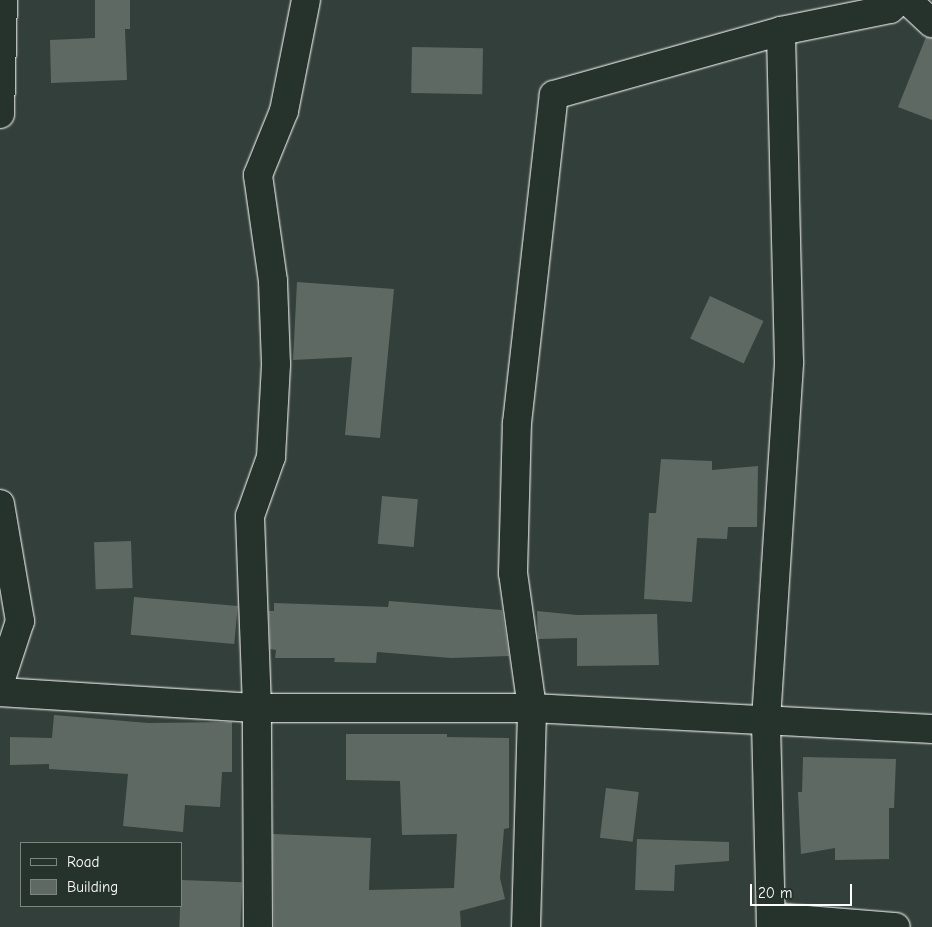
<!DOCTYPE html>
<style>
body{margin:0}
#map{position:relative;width:932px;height:927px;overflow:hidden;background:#333f3a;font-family:"Comic Neue",sans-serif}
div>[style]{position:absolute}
.building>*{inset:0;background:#5f6964;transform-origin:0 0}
.roads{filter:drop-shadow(0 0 1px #fff) drop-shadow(0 0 1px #fff)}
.minor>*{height:28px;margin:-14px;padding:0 14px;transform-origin:14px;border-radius:14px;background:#26332d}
span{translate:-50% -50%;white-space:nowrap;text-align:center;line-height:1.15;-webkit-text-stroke:4.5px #26332d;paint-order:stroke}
.legend{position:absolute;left:20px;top:842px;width:162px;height:65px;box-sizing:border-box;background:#26332d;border:1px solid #7d8581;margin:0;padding:6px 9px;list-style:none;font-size:15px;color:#fff}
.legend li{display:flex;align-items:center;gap:10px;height:25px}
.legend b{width:25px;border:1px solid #7d8581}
.scale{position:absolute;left:750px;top:884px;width:102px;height:22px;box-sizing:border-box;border:2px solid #fff;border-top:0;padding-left:6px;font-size:15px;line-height:18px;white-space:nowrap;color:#fff;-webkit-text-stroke:4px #26332d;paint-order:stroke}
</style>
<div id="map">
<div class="building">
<i style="clip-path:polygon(95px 0,130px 0,130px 29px,125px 29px,127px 80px,51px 83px,50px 40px,95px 38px)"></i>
<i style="clip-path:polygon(926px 37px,932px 38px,932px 120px,898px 107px)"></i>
<i style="left:412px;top:47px;width:71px;height:46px;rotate:1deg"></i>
<i style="clip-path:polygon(297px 282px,394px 289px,380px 438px,345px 435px,352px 357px,293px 360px)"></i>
<i style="left:710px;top:296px;width:59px;height:47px;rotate:25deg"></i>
<i style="clip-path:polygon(661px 459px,712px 461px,712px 470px,758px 466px,757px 527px,728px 527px,727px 539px,697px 538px,692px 602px,644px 599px,649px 513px,656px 513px)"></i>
<i style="left:382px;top:496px;width:36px;height:48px;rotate:5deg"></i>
<i style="left:131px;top:541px;width:47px;height:37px;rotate:88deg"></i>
<i style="left:134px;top:597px;width:104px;height:38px;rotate:5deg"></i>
<i style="clip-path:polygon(389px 601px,502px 610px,509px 656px,451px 658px,377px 652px,376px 663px,334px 662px,335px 658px,275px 658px,276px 650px,270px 649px,269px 611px,274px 611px,274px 603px,388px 607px)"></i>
<i style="clip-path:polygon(537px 611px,577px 615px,657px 614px,659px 665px,577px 666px,577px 638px,538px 639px)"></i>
<i style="clip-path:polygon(54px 715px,148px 723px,232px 722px,232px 772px,222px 772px,220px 807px,185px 805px,183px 832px,123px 826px,128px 774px,49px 769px,49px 764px,10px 765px,10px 737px,52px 738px)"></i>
<i style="clip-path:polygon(346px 734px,447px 734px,447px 737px,509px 738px,509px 828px,504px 829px,500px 878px,505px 899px,460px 911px,461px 927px,274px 927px,273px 834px,371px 838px,369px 890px,454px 888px,457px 834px,402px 835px,400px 781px,346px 780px)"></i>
<i style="clip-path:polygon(803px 757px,896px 759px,894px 808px,889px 808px,889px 859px,835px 860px,835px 848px,801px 854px,798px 792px,802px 792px)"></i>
<i style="left:606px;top:788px;width:33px;height:50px;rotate:7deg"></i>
<i style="clip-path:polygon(637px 839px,729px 842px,729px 861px,675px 865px,674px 891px,635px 890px)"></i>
<i style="left:181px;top:880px;width:61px;height:47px;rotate:2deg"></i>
</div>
<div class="roads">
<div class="minor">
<i style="left:907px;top:0;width:34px;rotate:43deg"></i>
<i style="left:0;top:114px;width:114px;rotate:-88.5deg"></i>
<i style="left:0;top:504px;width:119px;rotate:80.3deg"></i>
<i style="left:20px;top:621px;width:64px;rotate:108.2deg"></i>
<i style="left:0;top:692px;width:257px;rotate:3.6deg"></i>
<i style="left:257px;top:708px;width:192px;rotate:-92.1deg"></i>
<i style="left:250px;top:516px;width:63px;rotate:-70.4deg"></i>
<i style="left:271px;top:457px;width:93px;rotate:-86.9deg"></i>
<i style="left:276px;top:364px;width:83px;rotate:-92.1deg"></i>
<i style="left:273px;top:281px;width:107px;rotate:-98.1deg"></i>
<i style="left:258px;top:175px;width:69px;rotate:-67.9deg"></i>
<i style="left:284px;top:111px;width:113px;rotate:-78.8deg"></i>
<i style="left:771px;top:917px;width:125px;rotate:4.6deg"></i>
<i style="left:258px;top:927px;width:219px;rotate:-90.3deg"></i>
<i style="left:257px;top:708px;width:275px"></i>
<i style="left:532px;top:708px;width:401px;rotate:3deg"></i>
<i style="left:526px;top:927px;width:219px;rotate:-88.4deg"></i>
<i style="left:532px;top:708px;width:136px;rotate:-98deg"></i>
<i style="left:513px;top:573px;width:150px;rotate:-88.5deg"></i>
<i style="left:517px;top:423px;width:330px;rotate:-83.6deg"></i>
<i style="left:554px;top:95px;width:236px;rotate:-15.7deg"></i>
<i style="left:781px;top:31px;width:111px;rotate:-11.4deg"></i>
<i style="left:890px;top:9px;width:13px;rotate:-42deg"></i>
<i style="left:771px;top:927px;width:207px;rotate:-91.4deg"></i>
<i style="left:766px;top:720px;width:359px;rotate:-86.3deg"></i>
<i style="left:789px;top:362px;width:331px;rotate:-91.4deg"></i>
</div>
</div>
<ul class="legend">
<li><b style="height:6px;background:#26332d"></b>Road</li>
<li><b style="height:14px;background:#5f6964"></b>Building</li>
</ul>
<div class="scale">20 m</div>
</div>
